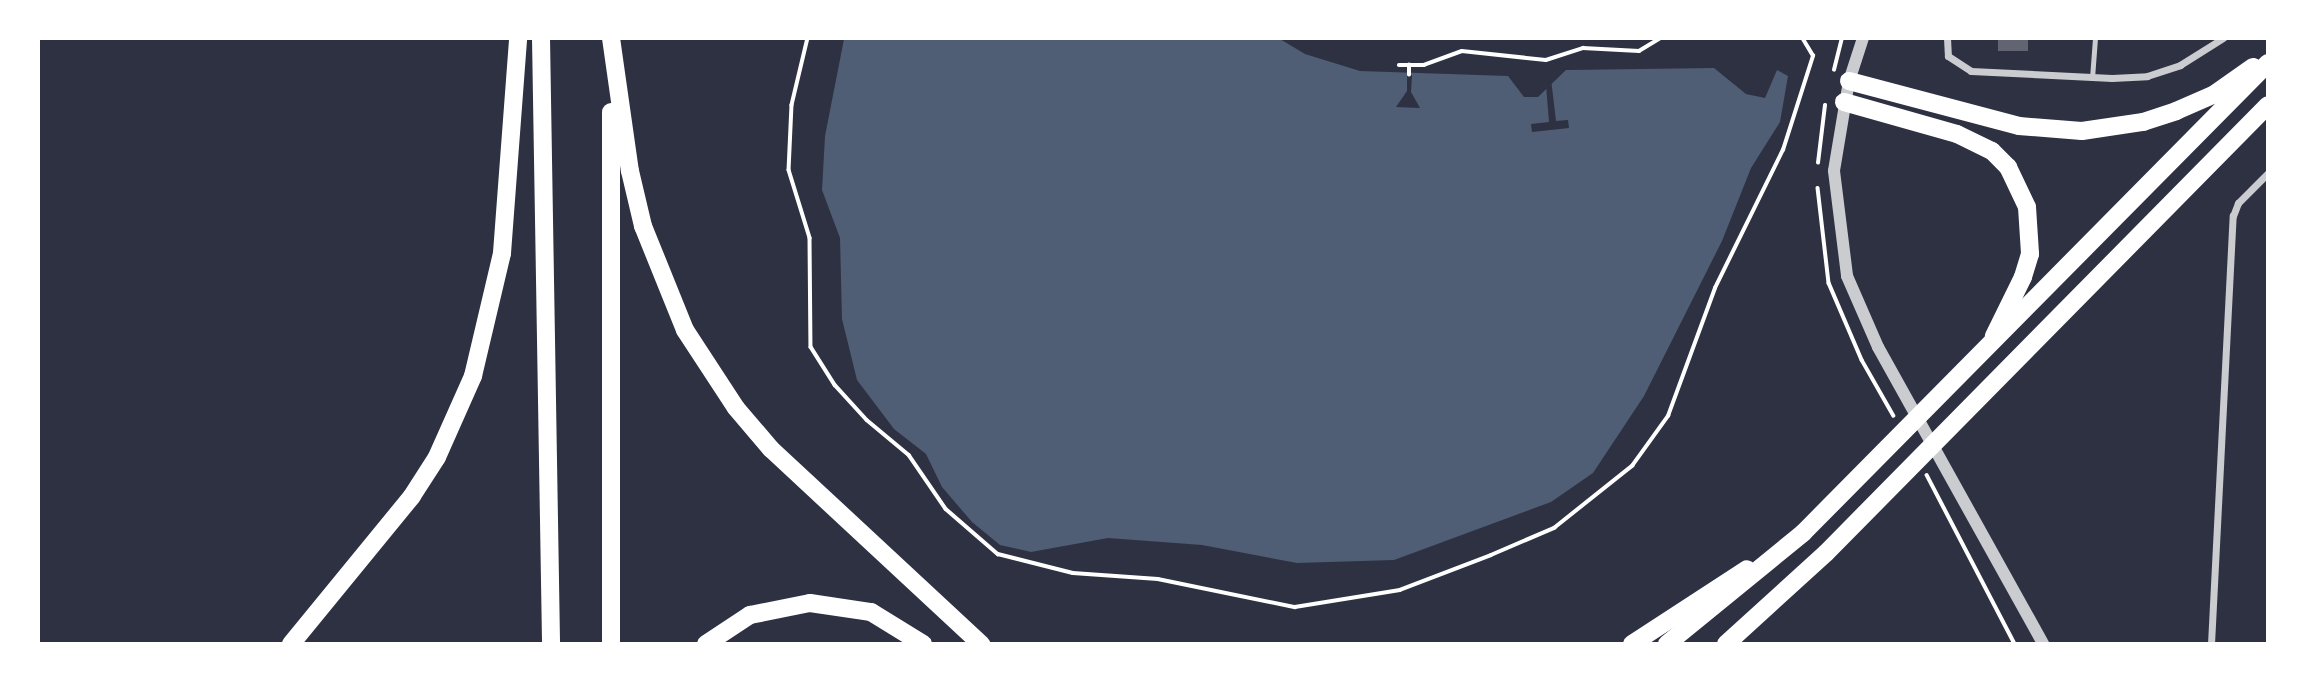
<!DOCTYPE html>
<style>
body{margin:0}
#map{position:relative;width:2306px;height:682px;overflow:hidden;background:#2d3142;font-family:Rubik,sans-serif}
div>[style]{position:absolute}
.water>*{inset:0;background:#4f5d75}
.pier>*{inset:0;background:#2d3142}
.building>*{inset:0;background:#626471;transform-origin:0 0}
.path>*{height:3.5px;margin:-1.75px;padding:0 1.75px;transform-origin:1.75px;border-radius:1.75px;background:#fff}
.service>*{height:5px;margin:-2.5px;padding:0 2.5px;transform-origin:2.5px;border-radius:2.5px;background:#caccd0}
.minor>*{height:7px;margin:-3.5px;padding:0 3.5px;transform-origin:3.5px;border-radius:3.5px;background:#caccd0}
.tertiary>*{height:12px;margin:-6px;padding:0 6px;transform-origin:6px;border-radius:6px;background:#caccd0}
.motorway>*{height:18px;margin:-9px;padding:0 9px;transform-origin:9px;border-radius:9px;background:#fff}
span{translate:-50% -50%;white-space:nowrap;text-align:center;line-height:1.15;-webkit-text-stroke:5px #fff;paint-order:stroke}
.frame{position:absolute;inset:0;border:40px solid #fff;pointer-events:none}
</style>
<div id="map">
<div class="water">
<i style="clip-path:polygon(844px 39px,1280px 39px,1305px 54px,1360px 71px,1508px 76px,1524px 97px,1538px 97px,1566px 70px,1714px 68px,1746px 94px,1765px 98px,1777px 70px,1788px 76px,1780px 122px,1751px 168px,1722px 241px,1644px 396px,1593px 473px,1551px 502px,1394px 560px,1297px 563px,1202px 545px,1108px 538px,1031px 552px,1000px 545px,972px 522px,942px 487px,926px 454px,894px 429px,857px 380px,842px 319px,840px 238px,822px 190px,825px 136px)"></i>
</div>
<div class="pier">
<i style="clip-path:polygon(1407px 75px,1412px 75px,1411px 92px,1420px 108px,1396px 107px,1407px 91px)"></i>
<i style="clip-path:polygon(1551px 79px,1556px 121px,1568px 120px,1569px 128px,1532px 132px,1531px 124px,1549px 122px,1546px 85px)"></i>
</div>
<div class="building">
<i style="left:1998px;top:38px;width:30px;height:13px"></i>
</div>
<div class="path">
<i style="left:808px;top:38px;width:69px;rotate:103.4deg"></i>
<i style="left:792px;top:105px;width:65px;rotate:92.6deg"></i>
<i style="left:789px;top:170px;width:71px;rotate:72.8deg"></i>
<i style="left:810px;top:238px;width:109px;rotate:89.5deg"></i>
<i style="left:811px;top:347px;width:45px;rotate:57.7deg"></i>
<i style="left:835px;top:385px;width:47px;rotate:47.6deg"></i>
<i style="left:867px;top:420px;width:55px;rotate:39.8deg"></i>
<i style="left:909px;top:455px;width:65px;rotate:55.6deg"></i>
<i style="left:946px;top:509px;width:69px;rotate:40.9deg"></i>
<i style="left:998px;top:554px;width:77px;rotate:14.2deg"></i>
<i style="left:1073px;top:573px;width:85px;rotate:4deg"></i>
<i style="left:1158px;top:579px;width:140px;rotate:11.6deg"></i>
<i style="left:1295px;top:607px;width:106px;rotate:-9.2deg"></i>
<i style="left:1400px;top:590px;width:97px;rotate:-21deg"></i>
<i style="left:1491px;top:555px;width:69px;rotate:-23.2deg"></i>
<i style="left:1554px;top:528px;width:100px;rotate:-38.5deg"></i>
<i style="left:1632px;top:466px;width:62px;rotate:-54.2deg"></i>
<i style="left:1668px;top:416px;width:136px;rotate:-69.8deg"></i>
<i style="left:1715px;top:288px;width:154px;rotate:-63.8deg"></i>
<i style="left:1783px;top:150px;width:99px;rotate:-72.3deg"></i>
<i style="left:1813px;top:56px;width:21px;rotate:-121deg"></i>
<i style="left:1399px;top:65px;width:25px"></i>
<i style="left:1424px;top:65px;width:40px;rotate:-20.2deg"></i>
<i style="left:1462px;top:51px;width:84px;rotate:6.1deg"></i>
<i style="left:1546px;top:60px;width:39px;rotate:-18deg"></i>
<i style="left:1583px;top:48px;width:56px;rotate:3.1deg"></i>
<i style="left:1639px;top:51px;width:26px;rotate:-31deg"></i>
<i style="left:1834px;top:70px;width:33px;rotate:-76deg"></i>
<i style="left:1409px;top:75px;width:10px;rotate:-90deg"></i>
<i style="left:1818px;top:163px;width:58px;rotate:-83.1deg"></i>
<i style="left:1818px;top:188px;width:96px;rotate:83.4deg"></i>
<i style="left:1829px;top:283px;width:84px;rotate:66.8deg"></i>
<i style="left:1862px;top:360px;width:64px;rotate:60.3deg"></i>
<i style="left:1927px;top:475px;width:191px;rotate:62.5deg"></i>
</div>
<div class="service">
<i style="left:2092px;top:78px;width:40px;rotate:-85.7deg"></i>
</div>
<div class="minor">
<i style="left:1947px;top:38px;width:18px;rotate:87deg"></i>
<i style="left:1948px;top:56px;width:27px;rotate:33deg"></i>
<i style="left:1971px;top:71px;width:141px;rotate:2.8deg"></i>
<i style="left:2112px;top:78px;width:35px;rotate:-3deg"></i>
<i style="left:2147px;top:76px;width:35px;rotate:-18deg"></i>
<i style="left:2180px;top:65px;width:51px;rotate:-32.1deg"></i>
<i style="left:2211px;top:644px;width:429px;rotate:-87.1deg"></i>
<i style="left:2233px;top:216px;width:14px;rotate:-69deg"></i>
<i style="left:2238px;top:203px;width:42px;rotate:-45deg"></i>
</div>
<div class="tertiary">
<i style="left:1863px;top:38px;width:45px;rotate:108deg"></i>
<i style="left:1849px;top:81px;width:91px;rotate:99.5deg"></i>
<i style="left:1834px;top:171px;width:106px;rotate:82.9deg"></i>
<i style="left:1847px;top:276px;width:77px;rotate:66.4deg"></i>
<i style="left:1878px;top:347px;width:340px;rotate:60.9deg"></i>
</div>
<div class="motorway">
<i style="left:541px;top:38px;width:606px;rotate:89.05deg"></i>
<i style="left:611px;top:38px;width:134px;rotate:81.9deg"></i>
<i style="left:630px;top:171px;width:57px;rotate:76.7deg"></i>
<i style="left:643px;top:226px;width:112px;rotate:68deg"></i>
<i style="left:685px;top:330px;width:93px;rotate:56.8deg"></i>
<i style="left:736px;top:408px;width:54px;rotate:49.5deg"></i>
<i style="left:771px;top:449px;width:287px;rotate:42.9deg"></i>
<i style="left:1849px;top:81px;width:176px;rotate:14.8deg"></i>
<i style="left:2019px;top:126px;width:63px;rotate:4.5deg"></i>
<i style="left:2082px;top:131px;width:62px;rotate:-8.4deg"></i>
<i style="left:2143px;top:122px;width:35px;rotate:-18deg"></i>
<i style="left:2176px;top:111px;width:40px;rotate:-23.4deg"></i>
<i style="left:2213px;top:95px;width:49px;rotate:-35deg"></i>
<i style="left:1844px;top:102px;width:117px;rotate:15.8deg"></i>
<i style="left:1957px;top:134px;width:39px;rotate:26deg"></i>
<i style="left:1992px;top:151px;width:23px;rotate:45deg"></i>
<i style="left:2008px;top:167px;width:44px;rotate:64.6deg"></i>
<i style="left:2027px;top:207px;width:47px;rotate:86.3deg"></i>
<i style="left:2030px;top:254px;width:24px;rotate:107deg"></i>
<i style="left:2023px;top:277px;width:66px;rotate:116.2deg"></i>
<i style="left:611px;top:112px;width:532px;rotate:90deg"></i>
<i style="left:291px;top:644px;width:191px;rotate:-50.7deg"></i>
<i style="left:412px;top:496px;width:46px;rotate:-57.3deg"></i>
<i style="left:437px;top:457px;width:89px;rotate:-66deg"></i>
<i style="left:473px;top:376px;width:126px;rotate:-76.7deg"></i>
<i style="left:502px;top:253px;width:216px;rotate:-85.7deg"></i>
<i style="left:706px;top:644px;width:53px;rotate:-33.4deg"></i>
<i style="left:750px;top:615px;width:61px;rotate:-11.3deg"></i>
<i style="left:810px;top:603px;width:62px;rotate:8.4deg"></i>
<i style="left:871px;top:612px;width:61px;rotate:31.6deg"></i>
<i style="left:1632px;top:644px;width:137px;rotate:-33.1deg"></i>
<i style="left:1667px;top:644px;width:176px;rotate:-39.2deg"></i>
<i style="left:1803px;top:533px;width:661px;rotate:-45.31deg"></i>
<i style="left:1726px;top:644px;width:135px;rotate:-42.3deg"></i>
<i style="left:1826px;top:553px;width:629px;rotate:-45.39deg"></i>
</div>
<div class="frame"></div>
</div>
